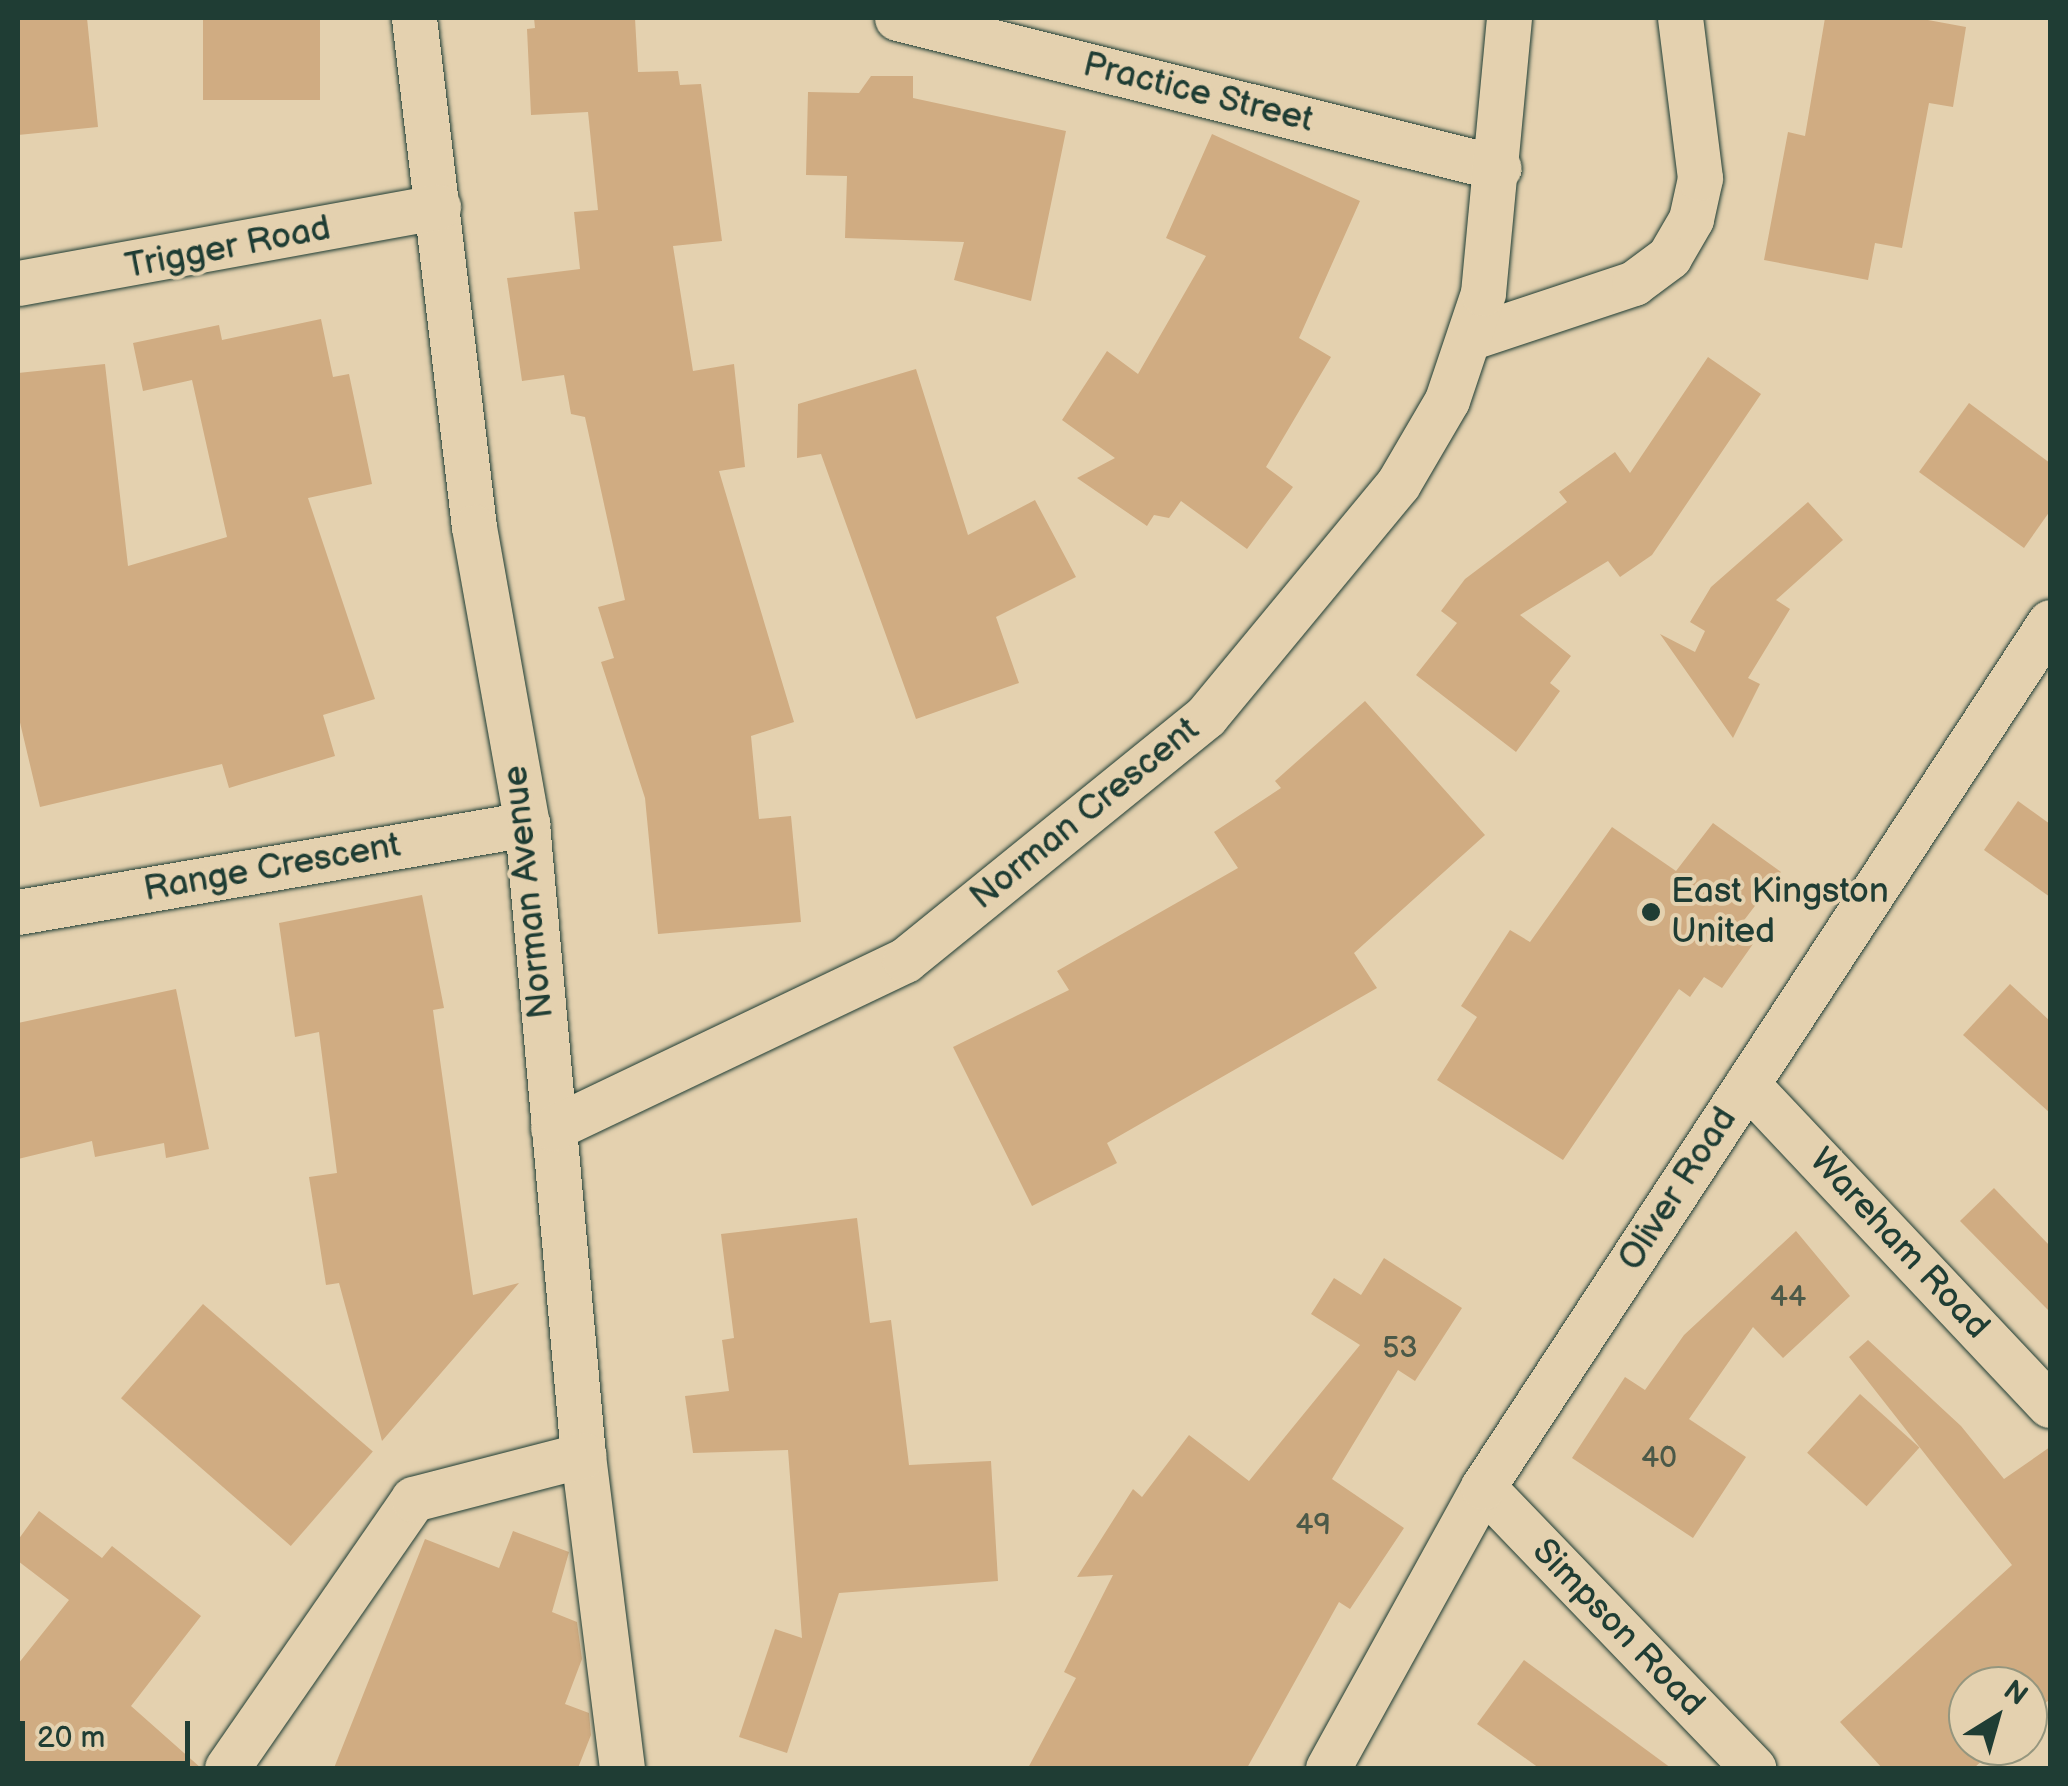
<!DOCTYPE html>
<style>
body{margin:0}
#map{position:relative;width:2068px;height:1786px;overflow:hidden;background:#e4d1af;font-family:"Balsamiq Sans",sans-serif}
div>[style]{position:absolute}
.building>*{inset:0;background:#d0ac82;transform-origin:0 0}
.roads{filter:drop-shadow(0 0 2px #1f3d34) drop-shadow(0 0 2px #1f3d34)}
.minor>*{height:45px;margin:-22.5px;padding:0 22.5px;transform-origin:22.5px;border-radius:22.5px;background:#e4d1af}
.dots>*{width:28px;height:28px;translate:-50% -50%;box-sizing:border-box;border:5px solid #e4d1af;border-radius:50%}
span{translate:-50% -50%;white-space:nowrap;text-align:center;line-height:1.15;-webkit-text-stroke:8px #e4d1af;paint-order:stroke}
.number-label{font-size:30px;color:#4b5948}
.number-label span{-webkit-text-stroke-width:0}
.street-label{font-size:35px;color:#1f3d34}
.poi-label{font-size:35px;color:#1f3d34}
.left{translate:0 -50%;text-align:left}
.frame{position:absolute;inset:0;border:20px solid #1f3d34;pointer-events:none}
.north{position:absolute;left:1948px;top:1666px;width:100px;height:100px;box-sizing:border-box;background:#e4d1af;border:2px solid #95967e;border-radius:50%;rotate:37deg;font-size:28px;font-weight:700;line-height:40px;text-align:center;color:#1f3d34}
.north::after{content:'';display:block;margin:auto;width:35px;height:45px;background:#1f3d34;clip-path:polygon(50% 0,100% 100%,50% 72%,0 100%)}
.scale{position:absolute;left:20px;top:1721px;width:170px;height:45px;box-sizing:border-box;border:5px solid #1f3d34;border-top:0;padding-left:12px;font-size:30px;line-height:35px;white-space:nowrap;color:#1f3d34;-webkit-text-stroke:8px #e4d1af;paint-order:stroke}
</style>
<div id="map">
<div class="building">
<i style="clip-path:polygon(18px 18px,87px 18px,98px 127px,18px 135px)"></i>
<i style="left:203px;top:18px;width:117px;height:82px"></i>
<i style="clip-path:polygon(534px 18px,635px 18px,638px 72px,678px 71px,680px 85px,701px 84px,722px 241px,673px 246px,693px 371px,734px 364px,745px 467px,719px 471px,794px 722px,751px 736px,759px 819px,791px 816px,801px 922px,658px 934px,645px 798px,601px 662px,614px 658px,598px 607px,625px 600px,585px 417px,571px 414px,564px 375px,522px 381px,507px 278px,580px 269px,574px 212px,598px 210px,588px 112px,531px 115px,527px 29px,535px 28px)"></i>
<i style="clip-path:polygon(1825px 18px,1917px 18px,1966px 27px,1953px 107px,1929px 103px,1902px 248px,1875px 243px,1868px 280px,1764px 260px,1788px 132px,1805px 136px)"></i>
<i style="clip-path:polygon(871px 76px,913px 76px,913px 98px,1066px 131px,1031px 301px,954px 280px,964px 242px,845px 238px,847px 176px,806px 175px,808px 92px,859px 93px)"></i>
<i style="clip-path:polygon(1212px 134px,1360px 201px,1299px 338px,1331px 357px,1266px 467px,1293px 487px,1247px 549px,1181px 501px,1169px 518px,1154px 515px,1147px 526px,1077px 478px,1115px 458px,1062px 420px,1107px 351px,1138px 374px,1206px 256px,1166px 238px)"></i>
<i style="clip-path:polygon(321px 319px,333px 377px,349px 374px,372px 484px,308px 498px,375px 699px,323px 715px,335px 756px,229px 788px,222px 764px,40px 807px,18px 714px,18px 373px,105px 364px,128px 566px,227px 537px,192px 380px,143px 391px,133px 343px,219px 325px,222px 340px)"></i>
<i style="clip-path:polygon(1708px 357px,1761px 394px,1652px 555px,1620px 577px,1608px 561px,1520px 615px,1571px 656px,1550px 683px,1560px 691px,1516px 752px,1416px 675px,1457px 623px,1441px 611px,1465px 579px,1567px 502px,1559px 492px,1615px 452px,1630px 473px)"></i>
<i style="clip-path:polygon(916px 369px,968px 535px,1035px 500px,1076px 577px,996px 617px,1019px 683px,916px 719px,821px 454px,797px 458px,798px 404px)"></i>
<i style="clip-path:polygon(1969px 403px,2050px 463px,2050px 511px,2024px 548px,1919px 472px)"></i>
<i style="clip-path:polygon(1808px 502px,1843px 540px,1776px 600px,1790px 609px,1748px 678px,1760px 684px,1733px 738px,1660px 634px,1695px 652px,1705px 631px,1690px 622px,1711px 587px)"></i>
<i style="clip-path:polygon(1365px 701px,1485px 835px,1354px 953px,1377px 988px,1107px 1143px,1117px 1163px,1032px 1206px,953px 1047px,1069px 990px,1057px 971px,1238px 868px,1214px 832px,1281px 788px,1275px 781px)"></i>
<i style="clip-path:polygon(2018px 801px,2050px 824px,2050px 897px,1984px 850px)"></i>
<i style="clip-path:polygon(1713px 823px,1781px 872px,1735px 932px,1753px 944px,1722px 988px,1704px 977px,1690px 997px,1679px 989px,1563px 1160px,1437px 1080px,1477px 1017px,1461px 1006px,1510px 930px,1530px 942px,1612px 827px,1676px 871px)"></i>
<i style="clip-path:polygon(422px 895px,444px 1008px,433px 1010px,473px 1295px,519px 1283px,382px 1441px,339px 1283px,326px 1285px,309px 1177px,337px 1173px,319px 1032px,295px 1037px,279px 923px)"></i>
<i style="clip-path:polygon(2010px 984px,2050px 1021px,2050px 1113px,1963px 1035px)"></i>
<i style="clip-path:polygon(176px 989px,209px 1149px,166px 1158px,164px 1143px,95px 1157px,92px 1141px,18px 1159px,18px 1023px)"></i>
<i style="clip-path:polygon(1994px 1188px,2050px 1246px,2050px 1312px,1960px 1221px)"></i>
<i style="clip-path:polygon(857px 1218px,870px 1323px,891px 1320px,909px 1465px,991px 1461px,998px 1581px,839px 1593px,787px 1753px,739px 1737px,775px 1629px,802px 1638px,788px 1450px,693px 1453px,685px 1396px,729px 1391px,722px 1340px,734px 1338px,721px 1234px)"></i>
<i style="clip-path:polygon(1796px 1231px,1850px 1296px,1783px 1358px,1753px 1327px,1689px 1419px,1746px 1457px,1693px 1538px,1572px 1458px,1625px 1377px,1645px 1390px,1684px 1335px)"></i>
<i style="clip-path:polygon(1384px 1258px,1462px 1308px,1415px 1381px,1398px 1370px,1332px 1479px,1404px 1528px,1350px 1609px,1339px 1602px,1247px 1768px,1028px 1768px,1076px 1678px,1064px 1672px,1113px 1575px,1077px 1577px,1133px 1489px,1142px 1497px,1189px 1435px,1249px 1481px,1360px 1345px,1311px 1314px,1334px 1278px,1361px 1295px)"></i>
<i style="left:203px;top:1304px;width:225px;height:125px;rotate:41deg"></i>
<i style="clip-path:polygon(1868px 1340px,1961px 1426px,2004px 1479px,2050px 1447px,2050px 1699px,2028px 1719px,2028px 1686px,1968px 1686px,1968px 1746px,1998px 1746px,1974px 1768px,1882px 1768px,1840px 1722px,2012px 1565px,1849px 1357px)"></i>
<i style="left:1860px;top:1394px;width:80px;height:79px;rotate:42deg"></i>
<i style="clip-path:polygon(39px 1511px,102px 1558px,112px 1546px,201px 1616px,131px 1706px,201px 1768px,18px 1768px,18px 1664px,69px 1600px,18px 1561px,18px 1540px)"></i>
<i style="clip-path:polygon(513px 1531px,569px 1552px,552px 1612px,577px 1622px,582px 1659px,565px 1704px,589px 1713px,591px 1735px,578px 1768px,334px 1768px,425px 1539px,499px 1568px)"></i>
<i style="clip-path:polygon(1524px 1660px,1671px 1768px,1539px 1768px,1477px 1724px)"></i>
</div>
<div class="roads">
<div class="minor">
<i style="left:414px;top:18px;width:513px;rotate:83.28deg"></i>
<i style="left:474px;top:527px;width:302px;rotate:79.9deg"></i>
<i style="left:527px;top:824px;width:633px;rotate:84.93deg"></i>
<i style="left:583px;top:1455px;width:315px;rotate:82.9deg"></i>
<i style="left:897px;top:18px;width:620px;rotate:13.99deg"></i>
<i style="left:18px;top:283px;width:427px;rotate:-10.3deg"></i>
<i style="left:1472px;top:337px;width:171px;rotate:-18.4deg"></i>
<i style="left:1634px;top:283px;width:44px;rotate:-36.6deg"></i>
<i style="left:1669px;top:257px;width:44px;rotate:-59.9deg"></i>
<i style="left:1691px;top:219px;width:42px;rotate:-77.6deg"></i>
<i style="left:1700px;top:178px;width:161px;rotate:-97.1deg"></i>
<i style="left:18px;top:912px;width:517px;rotate:-9.81deg"></i>
<i style="left:1747px;top:1084px;width:441px;rotate:46.7deg"></i>
<i style="left:553px;top:1128px;width:390px;rotate:-25.5deg"></i>
<i style="left:905px;top:960px;width:387px;rotate:-39deg"></i>
<i style="left:1206px;top:716px;width:301px;rotate:-50.4deg"></i>
<i style="left:1398px;top:484px;width:97px;rotate:-59.7deg"></i>
<i style="left:1447px;top:400px;width:113px;rotate:-71.4deg"></i>
<i style="left:1483px;top:293px;width:276px;rotate:-84.6deg"></i>
<i style="left:1483px;top:1487px;width:390px;rotate:46.1deg"></i>
<i style="left:227px;top:1768px;width:327px;rotate:-55.3deg"></i>
<i style="left:413px;top:1499px;width:176px;rotate:-14.5deg"></i>
<i style="left:1328px;top:1768px;width:321px;rotate:-61.1deg"></i>
<i style="left:1483px;top:1487px;width:1034px;rotate:-56.76deg"></i>
</div>
</div>
<div class="dots">
<i style="left:1651px;top:912px;background:#1f3d34"></i>
</div>
<div class="number-label">
<span style="left:1788px;top:1297px">44</span>
<span style="left:1400px;top:1348px">53</span>
<span style="left:1659px;top:1458px">40</span>
<span style="left:1313px;top:1525px">49</span>
</div>
<div class="street-label">
<span style="left:1198px;top:93px;rotate:14deg">Practice Street</span>
<span style="left:228px;top:248px;rotate:-11deg">Trigger Road</span>
<span style="left:1085px;top:814px;rotate:-39deg">Norman Crescent</span>
<span style="left:272px;top:868px;rotate:-10deg">Range Crescent</span>
<span style="left:529px;top:892px;rotate:-96deg">Norman Avenue</span>
<span style="left:1678px;top:1189px;rotate:-57deg">Oliver Road</span>
<span style="left:1899px;top:1244px;rotate:47deg">Wareham Road</span>
<span style="left:1618px;top:1628px;rotate:46deg">Simpson Road</span>
</div>
<div class="poi-label">
<span class="left" style="left:1671px;top:912px">East Kingston<br>United</span>
</div>
<div class="frame"></div>
<div class="north">N</div>
<div class="scale">20 m</div>
</div>
